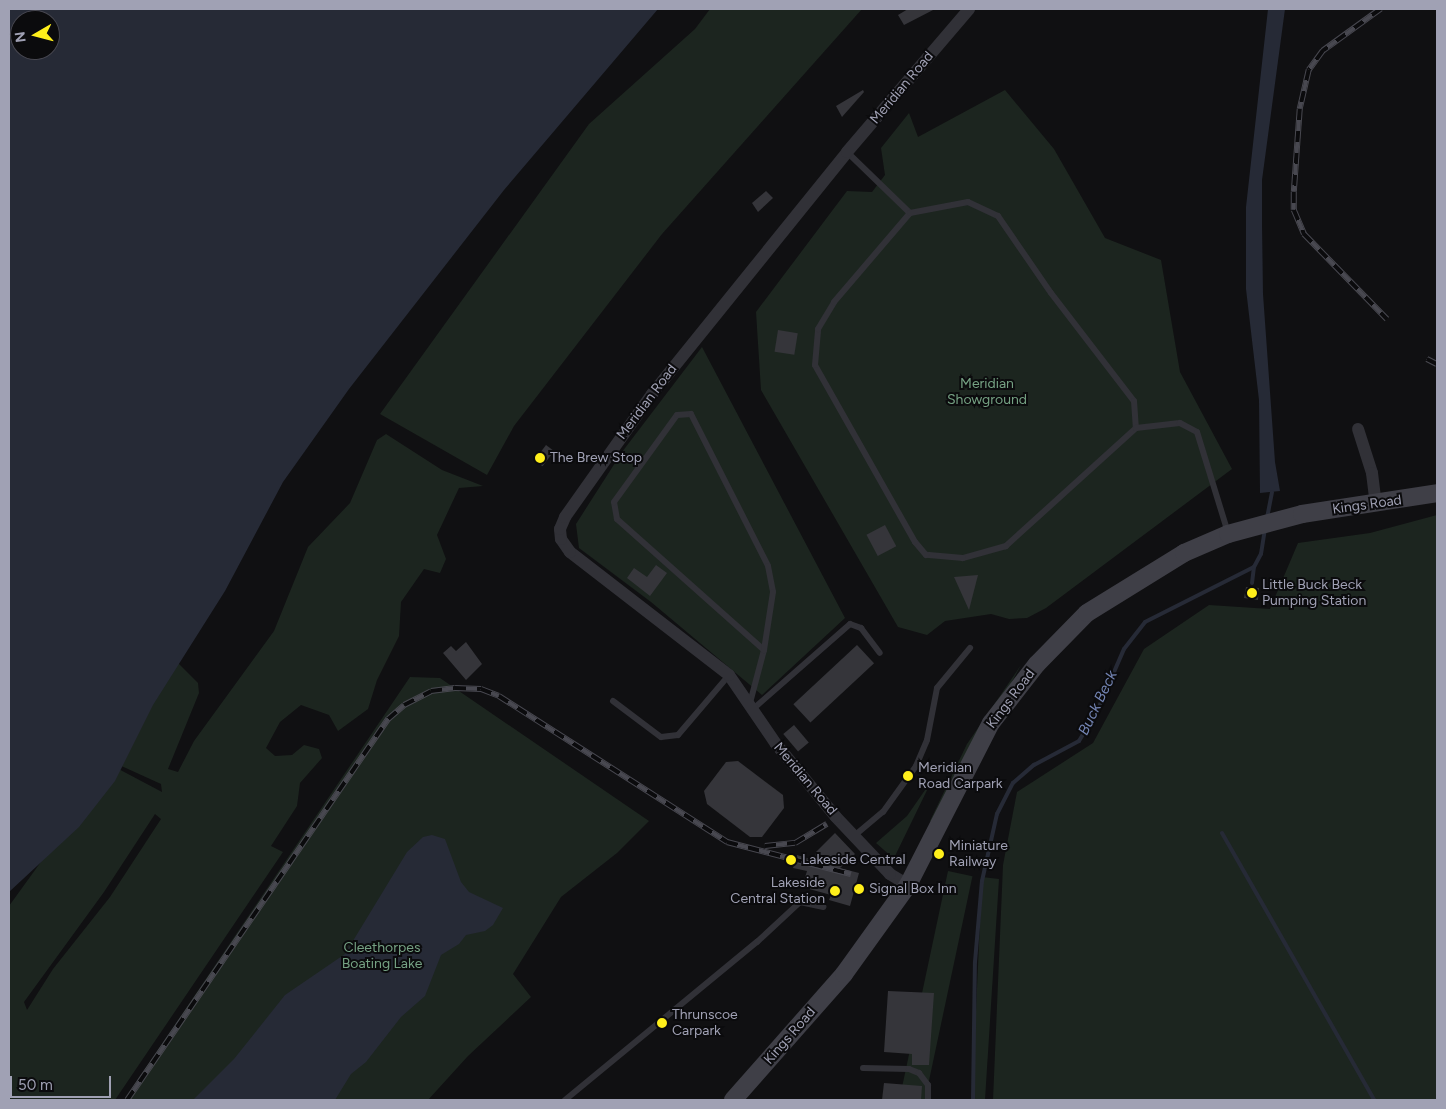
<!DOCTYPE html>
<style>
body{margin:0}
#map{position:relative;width:1446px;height:1109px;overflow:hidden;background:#101012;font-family:Figtree,sans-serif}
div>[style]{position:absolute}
.green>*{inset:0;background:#1c251f;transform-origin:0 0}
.water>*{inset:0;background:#262a36}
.stream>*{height:4px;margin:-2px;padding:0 2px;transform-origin:2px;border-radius:2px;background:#262a36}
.building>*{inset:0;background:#35353a;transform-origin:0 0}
.lane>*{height:6px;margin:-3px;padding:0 3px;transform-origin:3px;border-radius:3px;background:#313137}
.street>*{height:12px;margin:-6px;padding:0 6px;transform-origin:6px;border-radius:6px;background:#313137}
.secondary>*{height:18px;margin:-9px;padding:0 9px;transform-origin:9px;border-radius:9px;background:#3f3f47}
.rail>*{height:5.5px;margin-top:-2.75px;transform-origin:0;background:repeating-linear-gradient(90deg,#0b0b0d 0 11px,#484850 0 22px);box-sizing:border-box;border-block:1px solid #484850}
.dots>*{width:14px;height:14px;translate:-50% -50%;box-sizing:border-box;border:2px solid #0b0b0d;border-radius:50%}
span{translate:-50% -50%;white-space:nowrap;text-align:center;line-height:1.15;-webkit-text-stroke:4px #0b0b0d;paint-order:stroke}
.street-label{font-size:14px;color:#a0a1b4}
.park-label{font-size:14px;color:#75a183}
.poi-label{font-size:14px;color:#a0a1b4}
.left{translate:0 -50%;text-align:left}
.right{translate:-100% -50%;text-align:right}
.water-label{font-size:15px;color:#7384b3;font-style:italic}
.frame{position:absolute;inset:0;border:10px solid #a0a1b4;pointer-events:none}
.north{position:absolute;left:10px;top:10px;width:50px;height:50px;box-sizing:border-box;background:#0b0b0d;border:1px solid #474750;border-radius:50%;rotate:262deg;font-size:14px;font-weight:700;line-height:20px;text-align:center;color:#a0a1b4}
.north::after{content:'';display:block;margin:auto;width:18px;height:22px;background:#ffef1b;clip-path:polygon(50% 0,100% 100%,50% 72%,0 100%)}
.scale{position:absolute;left:10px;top:1076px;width:101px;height:22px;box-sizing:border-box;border:2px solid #a0a1b4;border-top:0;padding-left:6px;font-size:15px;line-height:18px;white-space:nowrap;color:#a0a1b4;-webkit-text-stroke:4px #0b0b0d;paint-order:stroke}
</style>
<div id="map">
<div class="green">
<i style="clip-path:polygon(710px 9px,862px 9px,662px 234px,514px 426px,487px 475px,380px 414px,589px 124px,695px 29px)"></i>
<i style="clip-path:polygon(1005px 90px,1054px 149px,1105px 238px,1161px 260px,1180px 372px,1232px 469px,1046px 608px,1027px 618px,1009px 619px,991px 614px,945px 621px,927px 635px,898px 627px,761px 390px,756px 312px,847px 191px,872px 192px,885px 175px,881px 148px,909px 113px,918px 137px)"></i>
<i style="clip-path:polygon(702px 347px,845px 618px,762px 695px,651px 602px,579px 548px,576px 524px,622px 452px)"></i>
<i style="clip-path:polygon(evenodd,386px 434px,442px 470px,483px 486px,459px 488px,437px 535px,446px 559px,440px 573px,424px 569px,401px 602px,399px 636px,377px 680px,368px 709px,338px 731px,329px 715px,301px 705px,280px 722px,266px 748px,275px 756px,292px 755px,304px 745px,319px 749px,322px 758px,300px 783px,297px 806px,271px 846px,283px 852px,115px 1100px,9px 1100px,9px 906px,111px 765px,162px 792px,161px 784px,117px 764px,173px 658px,198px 683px,199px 693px,168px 769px,178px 772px,194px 741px,274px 631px,308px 547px,350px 503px,377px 440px,386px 434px,155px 814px,161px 819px,110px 897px,53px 969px,27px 1010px,24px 1002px,104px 892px,155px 814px)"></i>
<i style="clip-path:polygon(1437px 515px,1437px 1100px,993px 1100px,1003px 865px,1017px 792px,1093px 743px,1144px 649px,1209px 605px,1270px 609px,1298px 543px,1370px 533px)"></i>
<i style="clip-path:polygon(1021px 665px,936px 824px,930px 821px,967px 744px)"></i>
<i style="clip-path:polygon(410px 677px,440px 678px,649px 821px,617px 853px,561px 897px,513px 974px,531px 997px,468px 1056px,428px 1100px,124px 1100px)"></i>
<i style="clip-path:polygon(932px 780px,895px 856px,892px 857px,876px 843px,907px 816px)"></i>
<i style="left:948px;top:871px;width:25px;height:229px;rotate:12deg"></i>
<i style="clip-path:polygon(982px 877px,999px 879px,985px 1100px,972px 1100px)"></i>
</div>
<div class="water">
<i style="clip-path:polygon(evenodd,9px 9px,658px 9px,504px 190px,349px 389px,283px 482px,225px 591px,153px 705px,115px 781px,79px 827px,9px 892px,9px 9px,20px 20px,50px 20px,50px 50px,20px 50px,20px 20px)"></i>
<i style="clip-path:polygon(1268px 9px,1285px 9px,1262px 180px,1262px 224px,1263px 294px,1275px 462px,1280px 491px,1260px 493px,1259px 400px,1246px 289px,1246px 207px)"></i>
<i style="clip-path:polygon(432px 835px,445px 839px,461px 882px,469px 892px,503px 908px,493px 925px,485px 931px,466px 935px,459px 944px,441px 955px,425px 996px,401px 1017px,366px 1062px,351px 1074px,335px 1100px,193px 1100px,234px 1059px,285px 995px,345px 954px,407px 852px,423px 837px)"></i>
</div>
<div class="stream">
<i style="left:1267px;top:518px;width:26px;rotate:-79deg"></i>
<i style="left:1252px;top:583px;width:16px;rotate:-83deg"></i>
<i style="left:1222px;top:833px;width:307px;rotate:60.3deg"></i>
<i style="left:973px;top:1100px;width:138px;rotate:-89.2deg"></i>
<i style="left:975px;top:962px;width:81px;rotate:-85.1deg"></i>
<i style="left:982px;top:881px;width:69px;rotate:-77.4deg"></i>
<i style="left:997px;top:814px;width:35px;rotate:-63deg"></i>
<i style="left:1013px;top:783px;width:28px;rotate:-41deg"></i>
<i style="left:1034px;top:765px;width:51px;rotate:-28.1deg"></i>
<i style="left:1079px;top:741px;width:37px;rotate:-59deg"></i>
<i style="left:1098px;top:709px;width:65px;rotate:-66.6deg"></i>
<i style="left:1124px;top:649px;width:34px;rotate:-52deg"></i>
<i style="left:1145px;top:622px;width:122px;rotate:-26.8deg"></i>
<i style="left:1254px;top:567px;width:15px;rotate:-62deg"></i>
<i style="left:1261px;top:554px;width:24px;rotate:-81deg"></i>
</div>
<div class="building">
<i style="clip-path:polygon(908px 9px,935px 9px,904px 25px,898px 15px)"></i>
<i style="clip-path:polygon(863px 90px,864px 92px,842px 117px,836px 106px)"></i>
<i style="clip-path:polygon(766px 191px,773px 198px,758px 212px,752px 203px)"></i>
<i style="left:778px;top:330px;width:20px;height:22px;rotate:9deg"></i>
<i style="left:546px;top:445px;width:10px;height:19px;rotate:37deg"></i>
<i style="left:885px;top:525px;width:24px;height:21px;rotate:62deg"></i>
<i style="clip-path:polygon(656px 565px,667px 573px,650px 596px,627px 578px,634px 568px,647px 577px)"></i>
<i style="clip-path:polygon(978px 575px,969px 610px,954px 577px)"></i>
<i style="clip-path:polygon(1246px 587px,1259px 588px,1258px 600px,1244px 598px)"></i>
<i style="clip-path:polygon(466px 642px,482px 664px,466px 680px,443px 653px,451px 646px,456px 651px)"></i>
<i style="left:857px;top:645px;width:25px;height:87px;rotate:47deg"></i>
<i style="left:794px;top:725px;width:23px;height:14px;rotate:50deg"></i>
<i style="clip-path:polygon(738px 761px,783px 795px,784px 808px,762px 837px,750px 837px,707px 804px,704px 791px,726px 762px)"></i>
<i style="clip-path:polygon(835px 833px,855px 854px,840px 868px,859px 873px,850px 906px,829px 900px,831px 895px,802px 887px,807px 871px,793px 868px,797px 855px,814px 860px,816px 852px)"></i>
<i style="clip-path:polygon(888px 991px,934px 993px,929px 1065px,912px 1065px,912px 1054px,884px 1052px)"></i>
<i style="clip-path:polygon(884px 1083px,922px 1086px,921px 1100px,882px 1100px)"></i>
</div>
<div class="lane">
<i style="left:847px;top:152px;width:88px;rotate:44.1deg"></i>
<i style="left:1136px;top:428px;width:176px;rotate:137.8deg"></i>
<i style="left:1006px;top:546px;width:45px;rotate:164.4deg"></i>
<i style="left:963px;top:558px;width:37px;rotate:-175deg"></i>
<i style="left:926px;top:555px;width:17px;rotate:-130deg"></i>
<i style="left:915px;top:542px;width:203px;rotate:-119.5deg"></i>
<i style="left:815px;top:365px;width:36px;rotate:-85deg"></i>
<i style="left:818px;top:329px;width:31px;rotate:-59deg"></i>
<i style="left:834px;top:302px;width:117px;rotate:-49.5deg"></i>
<i style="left:910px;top:213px;width:59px;rotate:-10.7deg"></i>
<i style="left:968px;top:202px;width:33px;rotate:25deg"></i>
<i style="left:998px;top:216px;width:93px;rotate:55.5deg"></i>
<i style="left:1051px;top:293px;width:136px;rotate:52.5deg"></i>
<i style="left:1134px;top:401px;width:27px;rotate:86deg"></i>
<i style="left:1136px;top:428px;width:44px;rotate:-6.5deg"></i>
<i style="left:1180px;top:423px;width:19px;rotate:28deg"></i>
<i style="left:1197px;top:432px;width:106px;rotate:72.9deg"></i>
<i style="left:613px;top:701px;width:60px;rotate:36.9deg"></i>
<i style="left:661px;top:737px;width:17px;rotate:-7deg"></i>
<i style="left:678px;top:735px;width:79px;rotate:-49.6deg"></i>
<i style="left:750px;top:703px;width:55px;rotate:-75.2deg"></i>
<i style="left:764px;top:650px;width:197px;rotate:-138.3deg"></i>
<i style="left:617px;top:519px;width:17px;rotate:-100deg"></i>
<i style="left:614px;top:502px;width:107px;rotate:-54.1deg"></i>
<i style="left:677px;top:415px;width:14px;rotate:-4deg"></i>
<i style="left:691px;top:414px;width:170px;rotate:63.1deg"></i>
<i style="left:768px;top:566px;width:26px;rotate:79deg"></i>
<i style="left:773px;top:592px;width:59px;rotate:98.8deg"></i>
<i style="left:753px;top:709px;width:129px;rotate:-41.2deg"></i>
<i style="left:850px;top:624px;width:12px;rotate:20deg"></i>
<i style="left:861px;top:628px;width:31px;rotate:53deg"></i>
<i style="left:854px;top:836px;width:38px;rotate:-40deg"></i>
<i style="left:883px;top:812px;width:57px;rotate:-54.3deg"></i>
<i style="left:916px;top:766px;width:28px;rotate:-67deg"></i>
<i style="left:927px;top:740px;width:53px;rotate:-79.1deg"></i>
<i style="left:937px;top:688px;width:52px;rotate:-50.5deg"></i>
<i style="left:863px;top:1068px;width:46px;rotate:1.2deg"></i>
<i style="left:909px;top:1069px;width:11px;rotate:22deg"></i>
<i style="left:919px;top:1073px;width:15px;rotate:53deg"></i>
<i style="left:928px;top:1085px;width:15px;rotate:90deg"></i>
<i style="left:565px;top:1100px;width:249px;rotate:-39.5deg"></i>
<i style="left:757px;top:942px;width:59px;rotate:-42.9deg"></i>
<i style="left:800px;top:902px;width:24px;rotate:12deg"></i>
</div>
<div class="street">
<i style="left:1358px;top:429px;width:46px;rotate:72.3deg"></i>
<i style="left:1372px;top:473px;width:32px;rotate:83deg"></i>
<i style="left:908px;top:885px;width:21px;rotate:-149deg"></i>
<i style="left:890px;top:874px;width:79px;rotate:-133.5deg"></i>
<i style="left:836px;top:817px;width:94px;rotate:-129.4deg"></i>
<i style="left:776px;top:744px;width:83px;rotate:-124.3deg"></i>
<i style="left:729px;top:675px;width:201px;rotate:-142.3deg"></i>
<i style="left:570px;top:552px;width:16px;rotate:-125deg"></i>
<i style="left:561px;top:539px;width:10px;rotate:-96deg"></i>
<i style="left:560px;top:529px;width:13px;rotate:-67deg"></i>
<i style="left:565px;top:517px;width:151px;rotate:-54.7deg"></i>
<i style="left:652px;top:394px;width:311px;rotate:-51.1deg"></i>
<i style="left:847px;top:152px;width:188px;rotate:-49.5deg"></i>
</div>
<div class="secondary">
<i style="left:733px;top:1100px;width:168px;rotate:-48.6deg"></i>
<i style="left:844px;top:974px;width:110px;rotate:-54.3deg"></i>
<i style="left:908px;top:885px;width:182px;rotate:-62.9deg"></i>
<i style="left:991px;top:723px;width:75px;rotate:-52.1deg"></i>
<i style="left:1037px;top:664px;width:71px;rotate:-45.6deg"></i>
<i style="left:1087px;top:613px;width:114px;rotate:-31.7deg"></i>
<i style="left:1184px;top:553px;width:48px;rotate:-23.4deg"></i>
<i style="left:1228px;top:534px;width:77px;rotate:-15.1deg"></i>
<i style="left:1302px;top:514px;width:137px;rotate:-8.8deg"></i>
</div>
<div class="rail">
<i style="left:1381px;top:9px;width:72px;rotate:144.1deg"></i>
<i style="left:1323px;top:51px;width:24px;rotate:126deg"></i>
<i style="left:1309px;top:70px;width:40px;rotate:103deg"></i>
<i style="left:1300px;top:109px;width:83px;rotate:94.1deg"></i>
<i style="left:1294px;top:192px;width:18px;rotate:90deg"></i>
<i style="left:1294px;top:210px;width:26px;rotate:67deg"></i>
<i style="left:1304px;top:234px;width:119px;rotate:45.7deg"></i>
<i style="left:1427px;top:359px;width:11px;rotate:27deg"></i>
<i style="left:765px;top:846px;width:30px;rotate:-6deg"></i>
<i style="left:795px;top:843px;width:37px;rotate:-31deg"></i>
<i style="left:127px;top:1100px;width:462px;rotate:-55.6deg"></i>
<i style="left:388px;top:719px;width:21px;rotate:-41deg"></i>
<i style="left:404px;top:705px;width:30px;rotate:-27deg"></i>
<i style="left:431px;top:691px;width:24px;rotate:-7deg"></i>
<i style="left:455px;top:688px;width:26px;rotate:2deg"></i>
<i style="left:481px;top:689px;width:19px;rotate:21deg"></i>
<i style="left:499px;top:696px;width:271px;rotate:32.6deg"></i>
<i style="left:727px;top:842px;width:128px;rotate:14.5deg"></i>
</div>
<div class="dots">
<i style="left:540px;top:458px;background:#ffef1b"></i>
<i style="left:1252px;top:593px;background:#ffef1b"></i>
<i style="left:908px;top:776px;background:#ffef1b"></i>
<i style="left:939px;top:854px;background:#ffef1b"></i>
<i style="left:791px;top:860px;background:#ffef1b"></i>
<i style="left:859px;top:889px;background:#ffef1b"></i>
<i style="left:835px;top:891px;background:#ffef1b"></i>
<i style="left:662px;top:1023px;background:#ffef1b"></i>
</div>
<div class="street-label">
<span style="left:902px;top:88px;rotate:-50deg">Meridian Road</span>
<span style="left:647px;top:402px;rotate:-53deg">Meridian Road</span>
<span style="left:1367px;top:505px;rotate:-8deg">Kings Road</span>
<span style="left:1011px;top:699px;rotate:-53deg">Kings Road</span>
<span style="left:805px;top:779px;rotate:50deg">Meridian Road</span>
<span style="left:790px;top:1036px;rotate:-49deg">Kings Road</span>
</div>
<div class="park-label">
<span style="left:987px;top:392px">Meridian<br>Showground</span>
<span style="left:382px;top:956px">Cleethorpes<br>Boating Lake</span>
</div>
<div class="poi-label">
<span class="left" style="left:550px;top:458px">The Brew Stop</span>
<span class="left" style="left:1262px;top:593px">Little Buck Beck<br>Pumping Station</span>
<span class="left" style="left:918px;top:776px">Meridian<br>Road Carpark</span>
<span class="left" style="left:949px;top:854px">Miniature<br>Railway</span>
<span class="left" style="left:802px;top:860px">Lakeside Central</span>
<span class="right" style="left:825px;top:891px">Lakeside<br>Central Station</span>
<span class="left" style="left:869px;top:889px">Signal Box Inn</span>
<span class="left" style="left:672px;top:1023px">Thrunscoe<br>Carpark</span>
</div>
<div class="water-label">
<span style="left:1098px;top:703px;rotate:-64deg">Buck Beck</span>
</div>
<div class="frame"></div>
<div class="north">N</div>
<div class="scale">50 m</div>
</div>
